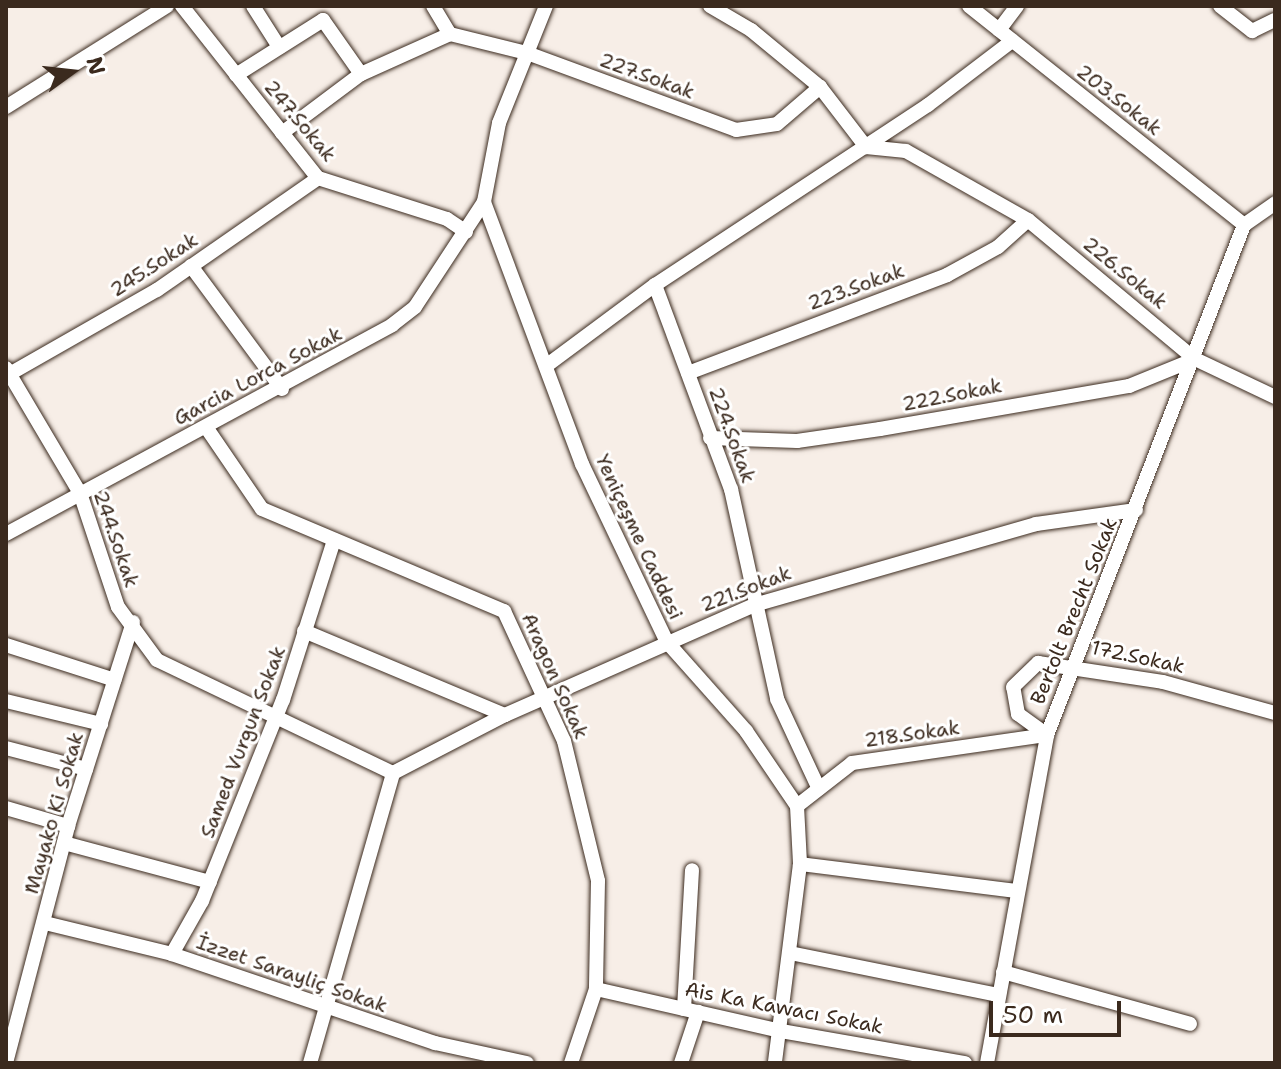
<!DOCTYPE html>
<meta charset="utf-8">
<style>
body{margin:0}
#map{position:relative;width:1281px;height:1069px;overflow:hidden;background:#f7eee7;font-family:"Shantell Sans",sans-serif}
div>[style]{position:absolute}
.roads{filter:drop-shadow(0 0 2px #3b2a1e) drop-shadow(0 0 2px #3b2a1e)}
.street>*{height:14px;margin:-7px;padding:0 7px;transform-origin:7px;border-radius:7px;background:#fff}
span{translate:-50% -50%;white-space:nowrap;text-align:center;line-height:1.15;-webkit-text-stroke:6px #fff;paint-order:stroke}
.street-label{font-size:20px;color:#3b2a1e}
.frame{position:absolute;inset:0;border:8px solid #3b2a1e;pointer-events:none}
.north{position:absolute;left:32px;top:32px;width:80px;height:80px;-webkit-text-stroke:6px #fff;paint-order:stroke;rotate:75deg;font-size:22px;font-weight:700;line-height:32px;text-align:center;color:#3b2a1e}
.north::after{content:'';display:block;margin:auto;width:28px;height:36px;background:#3b2a1e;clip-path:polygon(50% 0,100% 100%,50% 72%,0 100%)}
.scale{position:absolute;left:989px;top:1001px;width:132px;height:36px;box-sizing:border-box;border:4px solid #3b2a1e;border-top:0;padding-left:10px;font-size:24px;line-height:28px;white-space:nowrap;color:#3b2a1e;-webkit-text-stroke:6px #fff;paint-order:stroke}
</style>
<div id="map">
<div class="roads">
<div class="street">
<i style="left:182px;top:6px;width:219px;rotate:51.7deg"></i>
<i style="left:318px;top:178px;width:135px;rotate:17.6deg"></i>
<i style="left:447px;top:219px;width:23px;rotate:34deg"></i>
<i style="left:253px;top:6px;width:49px;rotate:57.6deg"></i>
<i style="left:433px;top:6px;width:33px;rotate:59deg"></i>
<i style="left:546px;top:6px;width:126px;rotate:111.9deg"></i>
<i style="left:499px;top:123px;width:80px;rotate:100.8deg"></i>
<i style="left:484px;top:202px;width:280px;rotate:69.5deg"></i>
<i style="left:582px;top:464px;width:197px;rotate:64.5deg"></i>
<i style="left:667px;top:642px;width:119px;rotate:48.4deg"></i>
<i style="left:746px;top:731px;width:91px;rotate:55.8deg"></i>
<i style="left:797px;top:806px;width:58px;rotate:87deg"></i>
<i style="left:800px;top:864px;width:201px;rotate:97.2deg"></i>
<i style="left:710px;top:6px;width:48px;rotate:30.3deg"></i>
<i style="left:751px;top:30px;width:89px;rotate:39.6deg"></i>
<i style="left:820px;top:87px;width:76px;rotate:52.5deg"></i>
<i style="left:866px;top:147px;width:40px;rotate:5.7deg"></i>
<i style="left:906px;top:151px;width:140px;rotate:29.5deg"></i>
<i style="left:1028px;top:220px;width:217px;rotate:39.8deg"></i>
<i style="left:1195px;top:359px;width:89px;rotate:25.4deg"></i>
<i style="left:969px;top:6px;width:352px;rotate:38.5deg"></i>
<i style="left:1220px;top:6px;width:41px;rotate:38deg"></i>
<i style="left:1252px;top:31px;width:25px;rotate:-26deg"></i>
<i style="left:999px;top:30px;width:30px;rotate:-53deg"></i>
<i style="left:450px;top:34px;width:79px;rotate:13.9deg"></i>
<i style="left:527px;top:53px;width:223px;rotate:20.2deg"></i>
<i style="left:736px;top:130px;width:41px;rotate:-8.3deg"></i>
<i style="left:777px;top:124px;width:57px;rotate:-40.7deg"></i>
<i style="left:236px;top:75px;width:103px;rotate:-32.3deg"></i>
<i style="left:323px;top:20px;width:66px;rotate:54.9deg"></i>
<i style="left:6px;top:107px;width:190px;rotate:-32.1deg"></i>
<i style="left:282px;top:133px;width:99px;rotate:-36.8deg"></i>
<i style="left:361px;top:74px;width:98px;rotate:-24.2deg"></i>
<i style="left:191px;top:266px;width:153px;rotate:53.5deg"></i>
<i style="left:655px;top:285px;width:218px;rotate:69.6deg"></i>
<i style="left:731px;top:489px;width:215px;rotate:77.6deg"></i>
<i style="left:777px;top:699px;width:99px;rotate:65deg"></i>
<i style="left:546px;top:366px;width:136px;rotate:-36.6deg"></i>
<i style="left:655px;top:285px;width:327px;rotate:-33.4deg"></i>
<i style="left:928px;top:105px;width:106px;rotate:-37.3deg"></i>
<i style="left:6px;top:368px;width:145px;rotate:59.4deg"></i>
<i style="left:80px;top:493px;width:120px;rotate:71.6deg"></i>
<i style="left:118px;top:607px;width:66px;rotate:53.7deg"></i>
<i style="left:157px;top:660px;width:262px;rotate:25.6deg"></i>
<i style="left:688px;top:373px;width:277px;rotate:-20.7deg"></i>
<i style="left:947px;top:275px;width:58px;rotate:-28.8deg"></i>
<i style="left:998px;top:247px;width:40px;rotate:-42deg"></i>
<i style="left:6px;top:376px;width:174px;rotate:-29.7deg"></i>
<i style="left:157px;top:290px;width:196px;rotate:-34.8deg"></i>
<i style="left:206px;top:427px;width:99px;rotate:55.7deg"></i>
<i style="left:262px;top:509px;width:263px;rotate:22.9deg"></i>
<i style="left:504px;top:611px;width:143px;rotate:65.2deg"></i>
<i style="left:564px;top:741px;width:144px;rotate:76.3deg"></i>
<i style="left:598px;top:881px;width:108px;rotate:91.1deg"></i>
<i style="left:596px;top:989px;width:78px;rotate:108.7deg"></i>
<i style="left:710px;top:438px;width:87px;rotate:2deg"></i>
<i style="left:797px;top:441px;width:84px;rotate:-8.2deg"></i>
<i style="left:880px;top:429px;width:253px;rotate:-9.8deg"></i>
<i style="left:1129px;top:386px;width:71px;rotate:-22.2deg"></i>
<i style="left:6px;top:534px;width:439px;rotate:-28.4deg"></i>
<i style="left:392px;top:325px;width:29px;rotate:-38deg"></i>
<i style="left:415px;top:307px;width:126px;rotate:-56.7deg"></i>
<i style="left:304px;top:631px;width:218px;rotate:22.7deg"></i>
<i style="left:6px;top:645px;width:114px;rotate:17.8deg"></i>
<i style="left:6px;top:701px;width:98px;rotate:13.6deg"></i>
<i style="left:1047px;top:735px;width:36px;rotate:-144deg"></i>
<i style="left:1018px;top:714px;width:27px;rotate:-100deg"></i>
<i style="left:1013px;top:687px;width:35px;rotate:-44deg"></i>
<i style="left:1038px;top:663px;width:126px;rotate:8.6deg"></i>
<i style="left:1163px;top:682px;width:116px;rotate:15.5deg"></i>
<i style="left:6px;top:748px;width:83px;rotate:14.7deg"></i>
<i style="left:393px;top:773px;width:126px;rotate:-27.4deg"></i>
<i style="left:505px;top:715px;width:272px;rotate:-23.8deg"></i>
<i style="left:754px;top:605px;width:293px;rotate:-16deg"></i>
<i style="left:1036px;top:524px;width:101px;rotate:-8deg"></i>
<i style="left:797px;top:806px;width:70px;rotate:-38deg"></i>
<i style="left:852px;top:763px;width:197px;rotate:-8.2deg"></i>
<i style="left:6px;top:808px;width:65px;rotate:16.2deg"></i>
<i style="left:64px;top:843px;width:151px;rotate:15deg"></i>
<i style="left:800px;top:864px;width:219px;rotate:7.1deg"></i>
<i style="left:45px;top:923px;width:131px;rotate:13.7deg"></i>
<i style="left:172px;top:954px;width:278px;rotate:18.7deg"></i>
<i style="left:435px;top:1043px;width:94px;rotate:12.3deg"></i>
<i style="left:790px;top:953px;width:213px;rotate:11.4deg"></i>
<i style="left:172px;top:954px;width:61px;rotate:-60.5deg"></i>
<i style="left:202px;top:901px;width:217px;rotate:-68.1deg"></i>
<i style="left:283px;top:700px;width:168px;rotate:-72.3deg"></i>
<i style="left:1003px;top:972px;width:194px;rotate:15.5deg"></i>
<i style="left:596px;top:989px;width:190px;rotate:12.8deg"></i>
<i style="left:781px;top:1031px;width:187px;rotate:9.9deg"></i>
<i style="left:684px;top:1009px;width:139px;rotate:-86.7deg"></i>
<i style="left:6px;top:1063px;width:245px;rotate:-75.3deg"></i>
<i style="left:68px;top:826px;width:214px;rotate:-72.3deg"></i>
<i style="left:310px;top:1063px;width:302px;rotate:-74deg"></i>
<i style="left:681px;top:1063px;width:54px;rotate:-71.6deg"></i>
<i style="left:987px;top:1063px;width:333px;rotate:-79.6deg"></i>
<i style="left:1047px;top:735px;width:547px;rotate:-68.88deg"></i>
<i style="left:1244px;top:225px;width:38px;rotate:-35deg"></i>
</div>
</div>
<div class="street-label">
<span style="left:647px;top:76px;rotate:20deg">227.Sokak</span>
<span style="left:1119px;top:100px;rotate:38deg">203.Sokak</span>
<span style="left:300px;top:121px;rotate:50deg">247.Sokak</span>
<span style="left:154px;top:265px;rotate:-33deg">245.Sokak</span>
<span style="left:1125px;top:273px;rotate:39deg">226.Sokak</span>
<span style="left:856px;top:287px;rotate:-20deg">223.Sokak</span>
<span style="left:258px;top:376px;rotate:-28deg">Garcia Lorca Sokak</span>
<span style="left:952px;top:395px;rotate:-11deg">222.Sokak</span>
<span style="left:732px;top:435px;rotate:70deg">224.Sokak</span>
<span style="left:639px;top:537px;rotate:65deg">Yeniçeşme Caddesi</span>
<span style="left:116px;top:539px;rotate:71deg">244.Sokak</span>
<span style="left:746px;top:589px;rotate:-21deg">221.Sokak</span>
<span style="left:1074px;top:611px;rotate:-68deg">Bertolt Brecht Sokak</span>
<span style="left:1138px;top:657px;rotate:12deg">172.Sokak</span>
<span style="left:555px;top:676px;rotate:66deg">Aragon Sokak</span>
<span style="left:912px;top:734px;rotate:-8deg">218.Sokak</span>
<span style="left:243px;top:742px;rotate:-69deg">Samed Vurgun Sokak</span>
<span style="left:54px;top:813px;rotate:-74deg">Mayako Ki Sokak</span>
<span style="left:292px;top:974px;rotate:19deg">İzzet Sarayliç Sokak</span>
<span style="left:784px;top:1008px;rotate:11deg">Ais Ka Kawacı Sokak</span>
</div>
<div class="frame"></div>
<div class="north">N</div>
<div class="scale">50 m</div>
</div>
